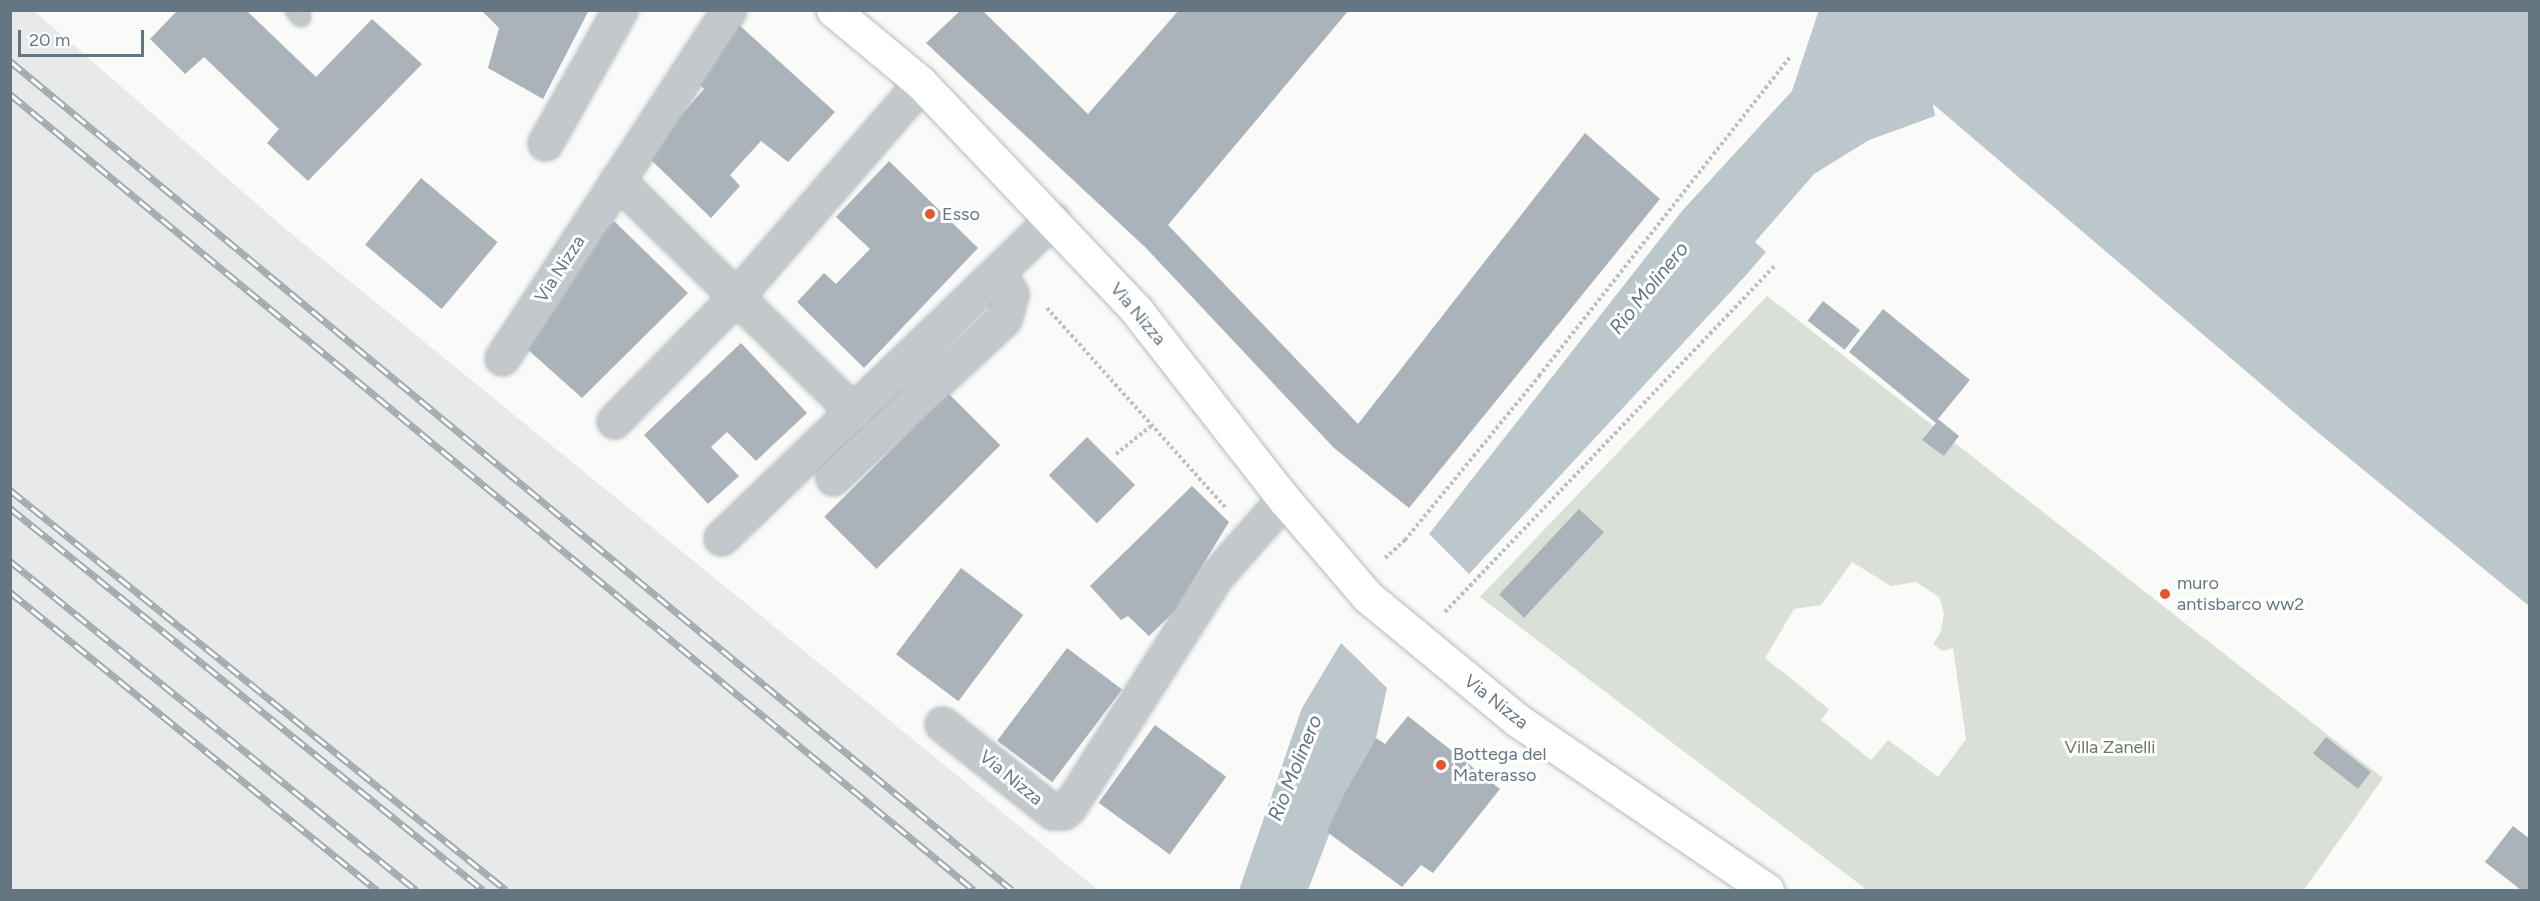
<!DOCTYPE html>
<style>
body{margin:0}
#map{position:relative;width:2540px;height:901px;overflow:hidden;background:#fafaf8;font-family:Figtree,sans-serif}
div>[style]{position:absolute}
.built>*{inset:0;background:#e8e9e9}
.green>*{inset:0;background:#dadfd7}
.water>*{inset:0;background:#bbc7cb}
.building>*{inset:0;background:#aab3b9;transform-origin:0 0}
.path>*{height:4px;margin-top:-2px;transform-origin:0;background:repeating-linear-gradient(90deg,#bbbfc2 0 3px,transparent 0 6px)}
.roads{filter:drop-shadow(0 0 2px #b5babe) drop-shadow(0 0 2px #b5babe)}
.lane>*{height:18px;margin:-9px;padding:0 9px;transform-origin:9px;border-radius:9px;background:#c3c8cc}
.street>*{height:33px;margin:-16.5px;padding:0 16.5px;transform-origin:16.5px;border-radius:16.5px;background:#c3c8cc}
.primary>*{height:33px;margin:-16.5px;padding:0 16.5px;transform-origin:16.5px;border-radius:16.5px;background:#fff}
.rail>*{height:7px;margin-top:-3.5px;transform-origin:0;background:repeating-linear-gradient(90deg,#fff 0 14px,#a2aab0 0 28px);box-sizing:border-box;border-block:2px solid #a2aab0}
.dots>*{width:16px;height:16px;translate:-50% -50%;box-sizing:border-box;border:3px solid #fff;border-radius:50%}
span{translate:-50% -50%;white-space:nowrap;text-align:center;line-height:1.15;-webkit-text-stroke:6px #fff;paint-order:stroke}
.poi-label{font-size:18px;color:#657683}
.left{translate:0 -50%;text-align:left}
.street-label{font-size:18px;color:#657683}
.park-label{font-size:18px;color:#687a64}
.water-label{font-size:20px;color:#60757c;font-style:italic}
.frame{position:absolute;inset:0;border:12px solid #657683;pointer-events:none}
.scale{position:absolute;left:18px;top:30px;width:126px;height:27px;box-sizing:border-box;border:3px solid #657683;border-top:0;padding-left:8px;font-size:18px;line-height:21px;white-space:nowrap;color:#657683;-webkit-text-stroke:4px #fff;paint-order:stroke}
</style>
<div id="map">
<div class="built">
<i style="clip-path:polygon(10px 11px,34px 11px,288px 231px,1098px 890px,11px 890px)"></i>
</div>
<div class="green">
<i style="clip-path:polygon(evenodd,1767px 296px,2383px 778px,2304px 890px,1867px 890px,1480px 597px,1767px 296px,1852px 562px,1891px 586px,1916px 582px,1939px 597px,1944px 613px,1941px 632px,1933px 644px,1943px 651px,1953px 648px,1966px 739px,1938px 777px,1888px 740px,1871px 760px,1821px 720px,1829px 709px,1765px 658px,1794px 609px,1821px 605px,1852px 562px)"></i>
</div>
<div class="water">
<i style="clip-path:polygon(1819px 10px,2529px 11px,2529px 606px,2315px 430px,1933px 104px,1935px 116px,1869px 140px,1814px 174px,1755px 242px,1766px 252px,1747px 274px,1469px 574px,1429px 534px,1682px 211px,1792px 91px)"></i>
<i style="clip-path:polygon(1341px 643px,1387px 688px,1376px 738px,1346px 790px,1308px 890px,1239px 890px,1302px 708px)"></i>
</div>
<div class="building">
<i style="clip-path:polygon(178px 10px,246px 10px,316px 77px,372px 19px,422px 64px,308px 181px,267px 143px,279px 129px,204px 57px,185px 74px,150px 39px)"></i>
<i style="clip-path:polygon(481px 10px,589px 10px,543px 99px,488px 68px,499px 28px)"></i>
<i style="clip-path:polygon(961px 10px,982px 10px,1088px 114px,1179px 10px,1349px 10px,1168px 225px,1358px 424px,1585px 133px,1660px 199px,1409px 508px,1334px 448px,1146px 248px,926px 43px)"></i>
<i style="clip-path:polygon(737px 23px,835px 112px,788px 162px,761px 141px,730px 175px,740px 186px,711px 218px,646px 155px,704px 89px,695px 79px)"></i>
<i style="clip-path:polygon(889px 161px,978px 248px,864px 368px,797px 302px,824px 273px,836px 284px,870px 249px,836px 217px)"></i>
<i style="left:421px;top:178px;width:100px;height:87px;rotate:40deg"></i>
<i style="clip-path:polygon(614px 221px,688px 293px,582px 398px,526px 348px,593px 242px)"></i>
<i style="left:1823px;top:301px;width:47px;height:25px;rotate:38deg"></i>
<i style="clip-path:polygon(1883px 309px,1970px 380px,1938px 419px,1959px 436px,1944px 456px,1922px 440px,1936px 423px,1849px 352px)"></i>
<i style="clip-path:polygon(741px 343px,807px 413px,756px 461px,727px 432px,711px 447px,739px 476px,708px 504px,644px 435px)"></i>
<i style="left:948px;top:393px;width:74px;height:175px;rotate:45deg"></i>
<i style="left:1087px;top:437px;width:68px;height:54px;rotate:45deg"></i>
<i style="clip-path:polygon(1192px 486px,1229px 522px,1174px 612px,1149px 636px,1128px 616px,1121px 620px,1090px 586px)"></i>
<i style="left:1579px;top:509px;width:34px;height:117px;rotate:43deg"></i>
<i style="left:961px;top:568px;width:78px;height:108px;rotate:37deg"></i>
<i style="left:1067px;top:648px;width:69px;height:116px;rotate:37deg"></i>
<i style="clip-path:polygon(1408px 716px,1500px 789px,1433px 873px,1421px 865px,1402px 887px,1327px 832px,1346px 790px,1376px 738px,1385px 744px)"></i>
<i style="left:1155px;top:725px;width:88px;height:96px;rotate:36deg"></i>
<i style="left:2326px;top:737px;width:57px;height:21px;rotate:38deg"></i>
<i style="clip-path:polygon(2513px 826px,2530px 839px,2530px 890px,2521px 890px,2485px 862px)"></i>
</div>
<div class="path">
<i style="left:1047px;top:308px;width:268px;rotate:48.2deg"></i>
<i style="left:1116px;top:454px;width:45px;rotate:-38.7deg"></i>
<i style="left:1385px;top:558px;width:27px;rotate:-42deg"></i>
<i style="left:1405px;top:540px;width:212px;rotate:-50.7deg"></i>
<i style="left:1539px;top:376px;width:406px;rotate:-51.8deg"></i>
<i style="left:1445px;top:612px;width:480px;rotate:-46.4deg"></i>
</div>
<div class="roads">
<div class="lane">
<i style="left:295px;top:10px;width:9px;rotate:49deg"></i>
</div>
<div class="street">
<i style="left:545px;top:143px;width:153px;rotate:-60.6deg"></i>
<i style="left:617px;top:180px;width:332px;rotate:44.4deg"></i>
<i style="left:502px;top:358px;width:415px;rotate:-56.9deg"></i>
<i style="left:614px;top:421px;width:171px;rotate:-45.5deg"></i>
<i style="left:734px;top:299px;width:286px;rotate:-49.1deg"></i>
<i style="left:833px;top:478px;width:233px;rotate:-42.9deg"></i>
<i style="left:1004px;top:319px;width:26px;rotate:-74deg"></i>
<i style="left:1011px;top:294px;width:25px;rotate:-119deg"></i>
<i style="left:721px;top:538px;width:460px;rotate:-43.9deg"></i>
<i style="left:942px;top:724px;width:142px;rotate:38.4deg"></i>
<i style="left:1053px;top:812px;width:10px"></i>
<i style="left:1063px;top:812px;width:8px;rotate:-40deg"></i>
<i style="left:1069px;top:807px;width:275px;rotate:-57.5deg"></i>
<i style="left:1217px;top:575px;width:101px;rotate:-48.6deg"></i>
</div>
<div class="primary">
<i style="left:833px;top:10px;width:114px;rotate:39.7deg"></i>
<i style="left:921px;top:83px;width:314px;rotate:46.5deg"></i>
<i style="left:1137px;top:311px;width:239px;rotate:52deg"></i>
<i style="left:1284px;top:499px;width:129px;rotate:49.4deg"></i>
<i style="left:1368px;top:597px;width:193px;rotate:39.5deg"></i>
<i style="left:1517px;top:720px;width:302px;rotate:34.2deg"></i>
</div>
</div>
<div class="rail">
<i style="left:10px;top:61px;width:1300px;rotate:39.6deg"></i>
<i style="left:10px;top:94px;width:1250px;rotate:39.55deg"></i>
<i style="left:10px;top:490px;width:637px;rotate:38.88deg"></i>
<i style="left:10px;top:508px;width:608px;rotate:38.92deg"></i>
<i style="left:10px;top:561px;width:523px;rotate:39.02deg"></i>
<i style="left:10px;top:592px;width:473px;rotate:39.1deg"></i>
</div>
<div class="dots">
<i style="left:930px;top:214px;background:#e4572e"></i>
<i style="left:2165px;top:594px;background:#e4572e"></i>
<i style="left:1441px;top:765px;background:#e4572e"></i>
</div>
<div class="poi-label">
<span class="left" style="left:942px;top:214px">Esso</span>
<span class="left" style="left:2177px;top:594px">muro<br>antisbarco ww2</span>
<span class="left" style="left:1453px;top:765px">Bottega del<br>Materasso</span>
</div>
<div class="street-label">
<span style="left:560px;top:269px;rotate:-57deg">Via Nizza</span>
<span style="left:1138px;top:314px;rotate:50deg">Via Nizza</span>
<span style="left:1496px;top:702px;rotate:38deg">Via Nizza</span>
<span style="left:1011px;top:778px;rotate:39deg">Via Nizza</span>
</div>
<div class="park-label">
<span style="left:2110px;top:747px">Villa Zanelli</span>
</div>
<div class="water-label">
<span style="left:1649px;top:288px;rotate:-51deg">Rio Molinero</span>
<span style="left:1295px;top:768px;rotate:-68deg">Rio Molinero</span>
</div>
<div class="frame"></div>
<div class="scale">20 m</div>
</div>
